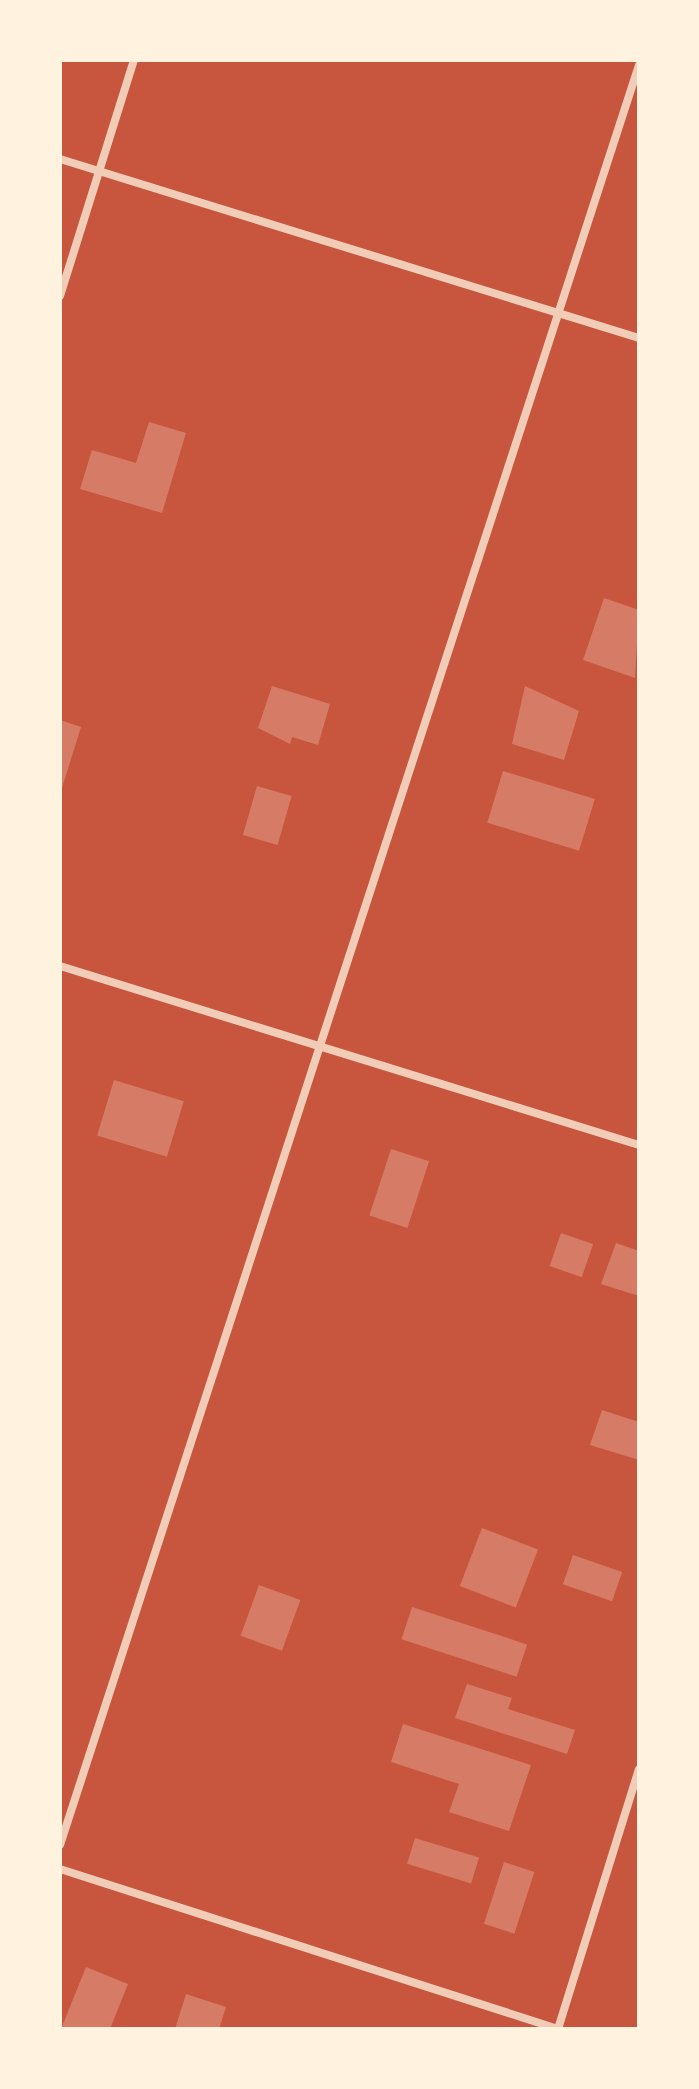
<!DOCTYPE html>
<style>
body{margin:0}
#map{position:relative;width:699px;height:2089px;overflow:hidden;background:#c8553d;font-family:Cabin,sans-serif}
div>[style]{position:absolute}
.building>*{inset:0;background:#d67c66;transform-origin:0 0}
.minor>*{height:8px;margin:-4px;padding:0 4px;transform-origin:4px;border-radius:4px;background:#f1ccb7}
span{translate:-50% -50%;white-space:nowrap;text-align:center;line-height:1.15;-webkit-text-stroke:8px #fff3e0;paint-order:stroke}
.frame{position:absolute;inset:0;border:62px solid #fff3e0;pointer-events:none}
</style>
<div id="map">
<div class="building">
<i style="clip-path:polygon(149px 422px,186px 433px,162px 513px,80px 489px,92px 450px,136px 463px)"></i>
<i style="clip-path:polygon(604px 598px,639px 610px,635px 678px,583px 660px)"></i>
<i style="clip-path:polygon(272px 686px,330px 704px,318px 745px,292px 737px,290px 744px,258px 728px)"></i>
<i style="clip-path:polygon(525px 686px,579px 711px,564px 760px,512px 744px)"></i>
<i style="clip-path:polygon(60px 720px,81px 727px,61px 791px,60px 791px)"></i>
<i style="left:503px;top:771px;width:96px;height:54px;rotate:17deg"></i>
<i style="left:257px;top:786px;width:36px;height:51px;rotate:16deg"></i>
<i style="left:114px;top:1080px;width:73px;height:58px;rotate:17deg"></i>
<i style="left:391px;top:1149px;width:40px;height:70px;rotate:18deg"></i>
<i style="left:561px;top:1233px;width:34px;height:35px;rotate:19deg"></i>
<i style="clip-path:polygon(616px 1243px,639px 1251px,639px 1296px,601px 1284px)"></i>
<i style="clip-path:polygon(602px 1410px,639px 1422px,639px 1460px,590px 1445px)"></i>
<i style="left:482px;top:1528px;width:60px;height:62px;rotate:21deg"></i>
<i style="left:573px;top:1555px;width:52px;height:31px;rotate:19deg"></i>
<i style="left:259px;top:1585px;width:44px;height:54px;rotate:20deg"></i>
<i style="left:412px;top:1607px;width:121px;height:34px;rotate:18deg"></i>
<i style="clip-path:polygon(467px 1684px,512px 1698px,508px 1709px,575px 1730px,567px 1754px,455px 1718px)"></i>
<i style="clip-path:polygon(403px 1724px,531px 1765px,509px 1831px,449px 1812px,459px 1784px,391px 1762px)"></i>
<i style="left:415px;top:1838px;width:67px;height:27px;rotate:17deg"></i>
<i style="left:504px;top:1862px;width:32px;height:65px;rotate:18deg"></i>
<i style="clip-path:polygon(86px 1967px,128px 1984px,110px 2029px,61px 2029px)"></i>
<i style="clip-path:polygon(186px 1994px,226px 2007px,219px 2029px,175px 2029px)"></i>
</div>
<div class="minor">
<i style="left:60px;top:159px;width:606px;rotate:17.18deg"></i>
<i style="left:60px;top:296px;width:247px;rotate:-72.6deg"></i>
<i style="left:60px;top:966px;width:606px;rotate:17.18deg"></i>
<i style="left:60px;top:1845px;width:1872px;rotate:-71.98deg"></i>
<i style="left:60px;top:1869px;width:523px;rotate:17.81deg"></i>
<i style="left:558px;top:2029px;width:272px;rotate:-72.7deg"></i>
</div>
<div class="frame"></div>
</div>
